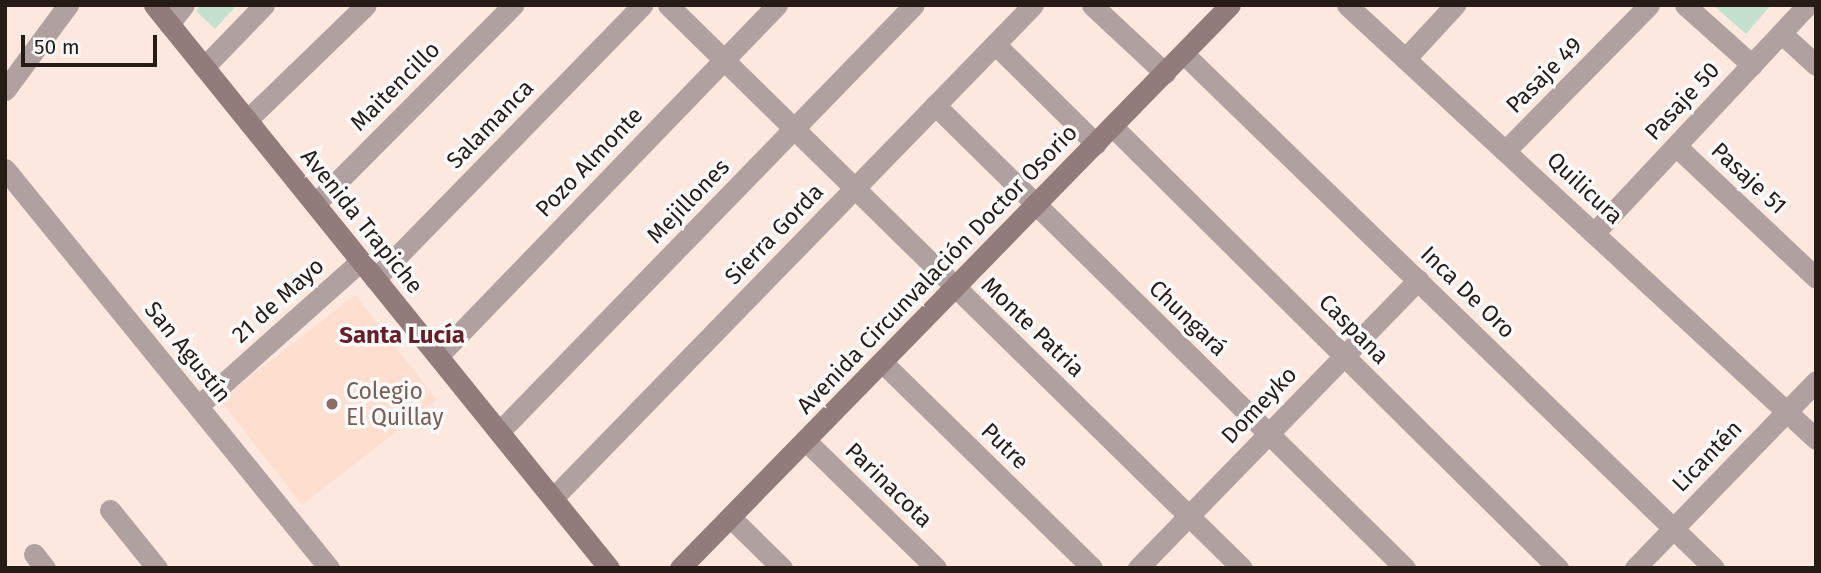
<!DOCTYPE html>
<meta charset="utf-8">
<style>
body{margin:0}
#map{position:relative;width:1821px;height:573px;overflow:hidden;background:#fce8df;font-family:"Fira Sans",sans-serif}
div>[style]{position:absolute}
.built>*{inset:0;background:#fedecf;transform-origin:0 0}
.green>*{inset:0;background:#c5e1cd}
.street>*{height:21px;margin:-10.5px;padding:0 10.5px;transform-origin:10.5px;border-radius:10.5px;background:#b0a0a0}
.secondary>*{height:21px;margin:-10.5px;padding:0 10.5px;transform-origin:10.5px;border-radius:10.5px;background:#927b7b}
.dots>*{width:19px;height:19px;translate:-50% -50%;box-sizing:border-box;border:4px solid #fafafa;border-radius:50%}
span{translate:-50% -50%;white-space:nowrap;text-align:center;line-height:1.15;-webkit-text-stroke:7px #fafafa;paint-order:stroke}
.street-label{font-size:23px;color:#271b16}
.education-label{font-size:23px;color:#785e54}
.left{translate:0 -50%;text-align:left}
.neighbourhood-label{font-size:24px;color:#651f26;font-weight:700}
.frame{position:absolute;inset:0;border:7px solid #271b16;pointer-events:none}
.scale{position:absolute;left:21px;top:35px;width:136px;height:32px;box-sizing:border-box;border:4px solid #271b16;border-top:0;padding-left:9px;font-size:21px;line-height:24px;white-space:nowrap;color:#271b16;-webkit-text-stroke:5px #fafafa;paint-order:stroke}
</style>
<div id="map">
<div class="built">
<i style="left:355px;top:295px;width:133px;height:171px;rotate:52deg"></i>
</div>
<div class="green">
<i style="clip-path:polygon(201px 5px,237px 5px,215px 29px,196px 11px)"></i>
<i style="clip-path:polygon(1713px 5px,1771px 5px,1746px 34px)"></i>
</div>
<div class="street">
<i style="left:668px;top:5px;width:804px;rotate:44.45deg"></i>
<i style="left:1092px;top:5px;width:100px;rotate:43deg"></i>
<i style="left:1347px;top:5px;width:639px;rotate:42.78deg"></i>
<i style="left:1685px;top:5px;width:90px;rotate:41.8deg"></i>
<i style="left:169px;top:24px;width:24px;rotate:-52deg"></i>
<i style="left:1781px;top:33px;width:47px;rotate:42.4deg"></i>
<i style="left:995px;top:44px;width:142px;rotate:44.7deg"></i>
<i style="left:1185px;top:55px;width:737px;rotate:44.12deg"></i>
<i style="left:1405px;top:59px;width:74px;rotate:-47.2deg"></i>
<i style="left:204px;top:67px;width:86px;rotate:-45.9deg"></i>
<i style="left:5px;top:90px;width:106px;rotate:-53.5deg"></i>
<i style="left:935px;top:105px;width:660px;rotate:44.57deg"></i>
<i style="left:247px;top:120px;width:165px;rotate:-44deg"></i>
<i style="left:1113px;top:127px;width:627px;rotate:44.74deg"></i>
<i style="left:1676px;top:146px;width:192px;rotate:43.3deg"></i>
<i style="left:1505px;top:151px;width:205px;rotate:-45.4deg"></i>
<i style="left:5px;top:169px;width:514px;rotate:50.92deg"></i>
<i style="left:315px;top:204px;width:281px;rotate:-45.1deg"></i>
<i style="left:1594px;top:233px;width:312px;rotate:-46.9deg"></i>
<i style="left:375px;top:279px;width:383px;rotate:-45.7deg"></i>
<i style="left:438px;top:356px;width:488px;rotate:-46deg"></i>
<i style="left:882px;top:362px;width:294px;rotate:44.4deg"></i>
<i style="left:198px;top:406px;width:218px;rotate:-41.7deg"></i>
<i style="left:499px;top:432px;width:595px;rotate:-45.82deg"></i>
<i style="left:805px;top:440px;width:183px;rotate:44.3deg"></i>
<i style="left:553px;top:498px;width:688px;rotate:-45.77deg"></i>
<i style="left:110px;top:510px;width:75px;rotate:51deg"></i>
<i style="left:730px;top:517px;width:73px;rotate:44.4deg"></i>
<i style="left:34px;top:554px;width:18px;rotate:52deg"></i>
<i style="left:1138px;top:568px;width:402px;rotate:-45.8deg"></i>
<i style="left:1635px;top:568px;width:260px;rotate:-45.9deg"></i>
</div>
<div class="secondary">
<i style="left:154px;top:5px;width:724px;rotate:51.06deg"></i>
<i style="left:680px;top:568px;width:787px;rotate:-45.67deg"></i>
</div>
<div class="dots">
<i style="left:332px;top:404px;background:#8d6e63"></i>
</div>
<div class="street-label">
<span style="left:1544px;top:75px;rotate:-45deg">Pasaje 49</span>
<span style="left:395px;top:86px;rotate:-45deg">Maitencillo</span>
<span style="left:1682px;top:101px;rotate:-47deg">Pasaje 50</span>
<span style="left:490px;top:124px;rotate:-46deg">Salamanca</span>
<span style="left:589px;top:162px;rotate:-46deg">Pozo Almonte</span>
<span style="left:1749px;top:178px;rotate:43deg">Pasaje 51</span>
<span style="left:1585px;top:188px;rotate:43deg">Quilicura</span>
<span style="left:688px;top:201px;rotate:-46deg">Mejillones</span>
<span style="left:362px;top:221px;rotate:51deg">Avenida Trapiche</span>
<span style="left:774px;top:234px;rotate:-46deg">Sierra Gorda</span>
<span style="left:937px;top:269px;rotate:-46deg">Avenida Circunvalación Doctor Osorio</span>
<span style="left:1468px;top:292px;rotate:44deg">Inca De Oro</span>
<span style="left:278px;top:300px;rotate:-42deg">21 de Mayo</span>
<span style="left:1188px;top:318px;rotate:44deg">Chungará</span>
<span style="left:1033px;top:327px;rotate:44deg">Monte Patria</span>
<span style="left:1354px;top:329px;rotate:45deg">Caspana</span>
<span style="left:188px;top:352px;rotate:51deg">San Agustín</span>
<span style="left:1259px;top:405px;rotate:-46deg">Domeyko</span>
<span style="left:1005px;top:446px;rotate:44deg">Putre</span>
<span style="left:1707px;top:456px;rotate:-46deg">Licantén</span>
<span style="left:889px;top:485px;rotate:44deg">Parinacota</span>
</div>
<div class="education-label">
<span class="left" style="left:346px;top:404px">Colegio<br>El Quillay</span>
</div>
<div class="neighbourhood-label">
<span style="left:402px;top:336px">Santa Lucía</span>
</div>
<div class="frame"></div>
<div class="scale">50 m</div>
</div>
